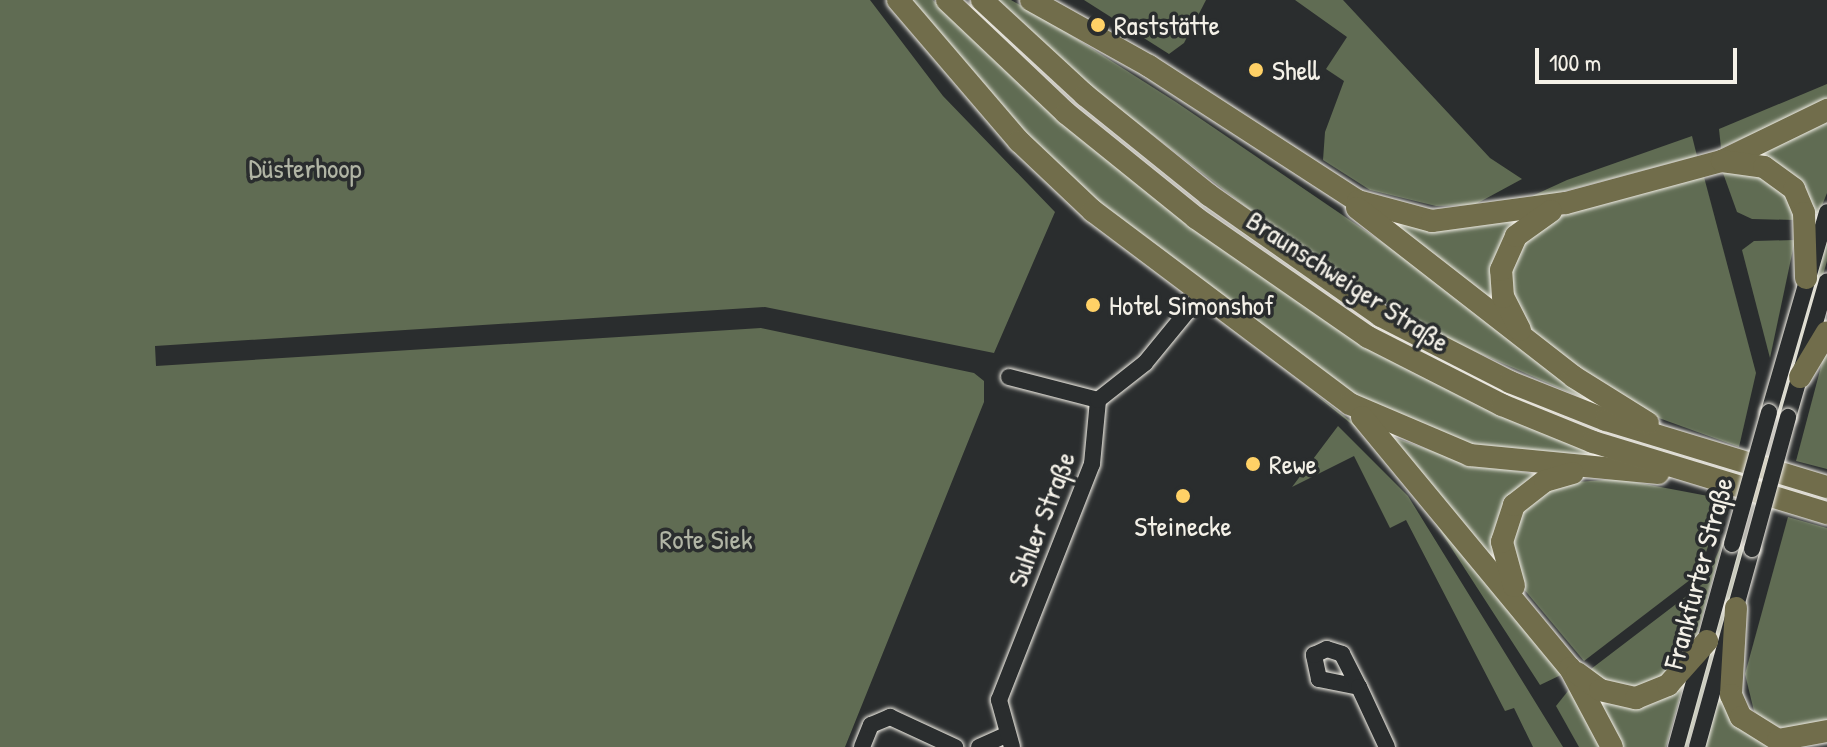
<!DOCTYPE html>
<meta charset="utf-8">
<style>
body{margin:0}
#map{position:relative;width:1827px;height:747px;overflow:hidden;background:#2a2d2e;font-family:"Patrick Hand",sans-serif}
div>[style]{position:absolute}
.green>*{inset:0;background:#606c53;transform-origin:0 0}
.roads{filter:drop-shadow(0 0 2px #f4f1e8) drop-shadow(0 0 2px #f4f1e8)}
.minor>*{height:16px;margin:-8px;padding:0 8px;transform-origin:8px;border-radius:8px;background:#2a2d2e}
.highway>*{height:22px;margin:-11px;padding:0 11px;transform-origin:11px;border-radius:11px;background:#716d4b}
.bridges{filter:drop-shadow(0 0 2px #f4f1e8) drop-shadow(0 0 2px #f4f1e8)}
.minor-bridge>*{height:16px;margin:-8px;padding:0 8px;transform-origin:8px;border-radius:8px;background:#2a2d2e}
.dots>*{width:22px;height:22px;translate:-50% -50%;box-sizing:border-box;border:4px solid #2a2d2e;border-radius:50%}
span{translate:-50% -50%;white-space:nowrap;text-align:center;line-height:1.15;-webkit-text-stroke:7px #2a2d2e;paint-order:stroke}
.poi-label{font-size:28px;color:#f4f1e8}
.left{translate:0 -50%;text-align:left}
.park-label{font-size:28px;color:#b1b5a5}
.street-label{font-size:28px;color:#f4f1e8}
.scale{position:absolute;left:1535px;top:48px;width:202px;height:36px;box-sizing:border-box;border:4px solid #f4f1e8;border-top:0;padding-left:10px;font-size:24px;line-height:28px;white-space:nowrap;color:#f4f1e8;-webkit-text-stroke:6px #2a2d2e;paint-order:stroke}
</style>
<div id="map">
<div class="green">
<i style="clip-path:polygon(0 0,870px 0,943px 96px,1055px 212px,994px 353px,765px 307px,155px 346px,156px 366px,761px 328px,974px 373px,984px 381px,984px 402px,845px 747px,0 747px)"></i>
<i style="clip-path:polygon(910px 0,933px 0,1060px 119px,1191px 226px,1366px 346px,1617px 458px,1468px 446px,1353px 397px,1099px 205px,1027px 134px)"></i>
<i style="clip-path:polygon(996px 0,1011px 0,1058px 27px,1176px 102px,1385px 244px,1610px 410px,1444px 338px,1312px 258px,1092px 88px)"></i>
<i style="clip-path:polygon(1084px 0,1206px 0,1184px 43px,1169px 54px)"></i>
<i style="clip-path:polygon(1295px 0,1343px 0,1490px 158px,1522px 179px,1474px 205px,1436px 206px,1370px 190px,1323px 160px,1325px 132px,1344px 81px,1326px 69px,1347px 37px)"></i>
<i style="clip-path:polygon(1827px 84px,1827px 101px,1721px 148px,1719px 129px)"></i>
<i style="clip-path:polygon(1827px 118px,1827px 193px,1819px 213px,1812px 213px,1749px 158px)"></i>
<i style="clip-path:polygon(1692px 136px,1697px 156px,1515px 204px,1567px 180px)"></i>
<i style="clip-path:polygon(1753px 172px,1788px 193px,1795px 220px,1752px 219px,1737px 212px,1723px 173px)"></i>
<i style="clip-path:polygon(1704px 177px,1756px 373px,1739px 447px,1645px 413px,1539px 340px,1509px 295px,1509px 271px,1525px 239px,1560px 216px)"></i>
<i style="clip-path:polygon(1371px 213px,1433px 228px,1519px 218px,1493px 267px,1498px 308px)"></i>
<i style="clip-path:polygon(1827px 235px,1827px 261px,1782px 416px,1777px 414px)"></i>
<i style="clip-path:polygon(1795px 240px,1770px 358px,1742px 250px,1754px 241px)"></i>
<i style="clip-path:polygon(1827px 344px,1827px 469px,1796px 461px)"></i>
<i style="clip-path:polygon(1306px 387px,1373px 438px,1563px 674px,1540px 685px,1430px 515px,1371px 440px)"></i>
<i style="clip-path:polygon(1338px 426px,1408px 496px,1563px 747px,1533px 747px,1514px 708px,1505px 711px,1406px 520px,1390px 528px,1354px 456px,1292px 487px)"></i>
<i style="clip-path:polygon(1390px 436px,1469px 464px,1542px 475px,1509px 500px,1498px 517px,1497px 564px)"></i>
<i style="clip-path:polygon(1618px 479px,1724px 499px,1699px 573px,1584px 661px,1518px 582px,1512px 523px,1535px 495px,1563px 483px)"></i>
<i style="clip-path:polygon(1788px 517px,1827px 528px,1827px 724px,1802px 731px,1769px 725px,1754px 711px,1745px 674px)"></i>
<i style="clip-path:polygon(1723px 541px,1697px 636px,1666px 677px,1634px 690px,1602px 682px,1591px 669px,1705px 582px)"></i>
<i style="left:1738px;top:545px;width:7px;height:210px;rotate:16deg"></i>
<i style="clip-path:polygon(1684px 682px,1666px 747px,1619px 747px,1596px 696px)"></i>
<i style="clip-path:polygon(1722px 685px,1725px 697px,1798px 747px,1705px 747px)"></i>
<i style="clip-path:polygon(1572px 686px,1605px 747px,1579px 747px,1556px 706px)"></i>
</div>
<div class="roads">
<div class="minor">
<i style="left:1009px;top:377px;width:92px;rotate:14.5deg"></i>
<i style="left:1769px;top:412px;width:208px;rotate:-73.8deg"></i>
<i style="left:1788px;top:417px;width:141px;rotate:-74deg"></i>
<i style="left:1359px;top:687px;width:41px;rotate:-168.7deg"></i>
<i style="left:1319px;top:679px;width:25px;rotate:-102deg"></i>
<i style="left:1314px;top:655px;width:14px;rotate:-25deg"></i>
<i style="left:1327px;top:649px;width:16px;rotate:18deg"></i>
<i style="left:1342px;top:654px;width:37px;rotate:63deg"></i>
<i style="left:1359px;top:687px;width:66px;rotate:65deg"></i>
<i style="left:862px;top:747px;width:24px;rotate:-68deg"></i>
<i style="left:871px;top:725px;width:21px;rotate:-23deg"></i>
<i style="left:890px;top:717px;width:72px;rotate:24.8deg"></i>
<i style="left:979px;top:747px;width:30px;rotate:-24deg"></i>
<i style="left:1012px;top:747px;width:49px;rotate:-105.5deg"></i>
<i style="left:999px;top:700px;width:254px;rotate:-68.5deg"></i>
<i style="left:1092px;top:464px;width:64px;rotate:-84.6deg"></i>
<i style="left:1098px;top:400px;width:60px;rotate:-38.2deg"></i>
<i style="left:1145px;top:363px;width:87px;rotate:-50.6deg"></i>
<i style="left:1676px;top:747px;width:211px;rotate:-74.6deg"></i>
<i style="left:1697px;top:747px;width:205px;rotate:-74.5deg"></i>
</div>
<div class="highway">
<i style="left:898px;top:0;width:186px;rotate:49.4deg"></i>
<i style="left:1019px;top:141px;width:102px;rotate:43.4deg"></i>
<i style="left:1093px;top:211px;width:321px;rotate:36.9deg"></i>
<i style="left:1350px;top:404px;width:130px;rotate:23deg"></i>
<i style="left:1470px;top:455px;width:189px;rotate:5.5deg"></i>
<i style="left:947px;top:0;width:164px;rotate:43.5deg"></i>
<i style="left:1066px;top:113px;width:167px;rotate:38.9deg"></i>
<i style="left:1196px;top:218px;width:209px;rotate:34.7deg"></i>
<i style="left:1368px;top:337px;width:150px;rotate:26.9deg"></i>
<i style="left:1502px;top:405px;width:98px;rotate:22.1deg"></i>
<i style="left:1593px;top:442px;width:245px;rotate:16.9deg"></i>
<i style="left:982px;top:0;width:140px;rotate:42.7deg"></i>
<i style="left:1085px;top:95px;width:159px;rotate:38.9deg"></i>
<i style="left:1209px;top:195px;width:210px;rotate:35.1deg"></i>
<i style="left:1381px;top:316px;width:145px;rotate:27.1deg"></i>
<i style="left:1510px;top:382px;width:103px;rotate:21.6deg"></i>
<i style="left:1606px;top:420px;width:231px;rotate:16.9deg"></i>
<i style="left:1031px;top:0;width:135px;rotate:29.2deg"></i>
<i style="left:1149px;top:66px;width:249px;rotate:32.9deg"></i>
<i style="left:1358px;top:201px;width:77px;rotate:15.1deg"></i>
<i style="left:1432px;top:221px;width:135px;rotate:-7.7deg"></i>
<i style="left:1566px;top:203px;width:162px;rotate:-15.1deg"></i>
<i style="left:1722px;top:161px;width:117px;rotate:-25.9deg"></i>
<i style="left:1722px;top:161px;width:42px;rotate:8.1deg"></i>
<i style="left:1764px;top:167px;width:37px;rotate:36deg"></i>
<i style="left:1794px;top:189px;width:26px;rotate:67deg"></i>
<i style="left:1804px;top:213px;width:65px;rotate:88.2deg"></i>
<i style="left:1357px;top:208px;width:275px;rotate:37.9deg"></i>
<i style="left:1574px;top:377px;width:87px;rotate:31.9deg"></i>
<i style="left:1520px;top:330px;width:37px;rotate:-117deg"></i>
<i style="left:1503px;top:297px;width:27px;rotate:-94deg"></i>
<i style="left:1501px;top:270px;width:37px;rotate:-66deg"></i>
<i style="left:1516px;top:236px;width:43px;rotate:-35.5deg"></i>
<i style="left:1800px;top:377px;width:52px;rotate:-59deg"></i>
<i style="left:1362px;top:417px;width:326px;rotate:50.4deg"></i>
<i style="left:1570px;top:668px;width:89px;rotate:62deg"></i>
<i style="left:1514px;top:586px;width:46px;rotate:-105.3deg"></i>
<i style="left:1502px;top:542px;width:39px;rotate:-72deg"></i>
<i style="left:1514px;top:505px;width:39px;rotate:-38deg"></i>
<i style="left:1545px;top:481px;width:29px;rotate:-16deg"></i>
<i style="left:1736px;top:608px;width:87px;rotate:93.3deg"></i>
<i style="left:1731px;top:695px;width:24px;rotate:66deg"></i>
<i style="left:1741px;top:717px;width:44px;rotate:31.9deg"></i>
<i style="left:1778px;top:740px;width:50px;rotate:-10.4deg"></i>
<i style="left:1577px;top:673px;width:29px;rotate:36deg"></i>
<i style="left:1600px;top:690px;width:37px;rotate:13deg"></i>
<i style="left:1636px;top:698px;width:35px;rotate:-22deg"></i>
<i style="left:1668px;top:685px;width:59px;rotate:-48.4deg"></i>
</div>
</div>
<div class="bridges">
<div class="minor-bridge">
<i style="left:1732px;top:544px;width:137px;rotate:-74.3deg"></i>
<i style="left:1752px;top:549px;width:137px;rotate:-74.7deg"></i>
</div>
</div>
<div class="dots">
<i style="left:1098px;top:25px;background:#ffd166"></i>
<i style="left:1256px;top:70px;background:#ffd166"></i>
<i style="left:1093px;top:305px;background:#ffd166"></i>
<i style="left:1253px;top:464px;background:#ffd166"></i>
<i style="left:1183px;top:496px;background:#ffd166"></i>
</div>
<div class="poi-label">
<span class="left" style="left:1114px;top:25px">Raststätte</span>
<span class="left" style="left:1272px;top:70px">Shell</span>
<span class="left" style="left:1109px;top:305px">Hotel Simonshof</span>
<span class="left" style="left:1269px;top:464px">Rewe</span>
<span style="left:1183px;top:526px">Steinecke</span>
</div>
<div class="park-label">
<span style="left:305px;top:168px">Düsterhoop</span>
<span style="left:706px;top:539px">Rote Siek</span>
</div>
<div class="street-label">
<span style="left:1348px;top:281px;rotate:33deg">Braunschweiger Straße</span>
<span style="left:1041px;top:519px;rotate:-69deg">Suhler Straße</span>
<span style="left:1698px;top:573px;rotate:-75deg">Frankfurter Straße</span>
</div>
<div class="scale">100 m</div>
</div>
